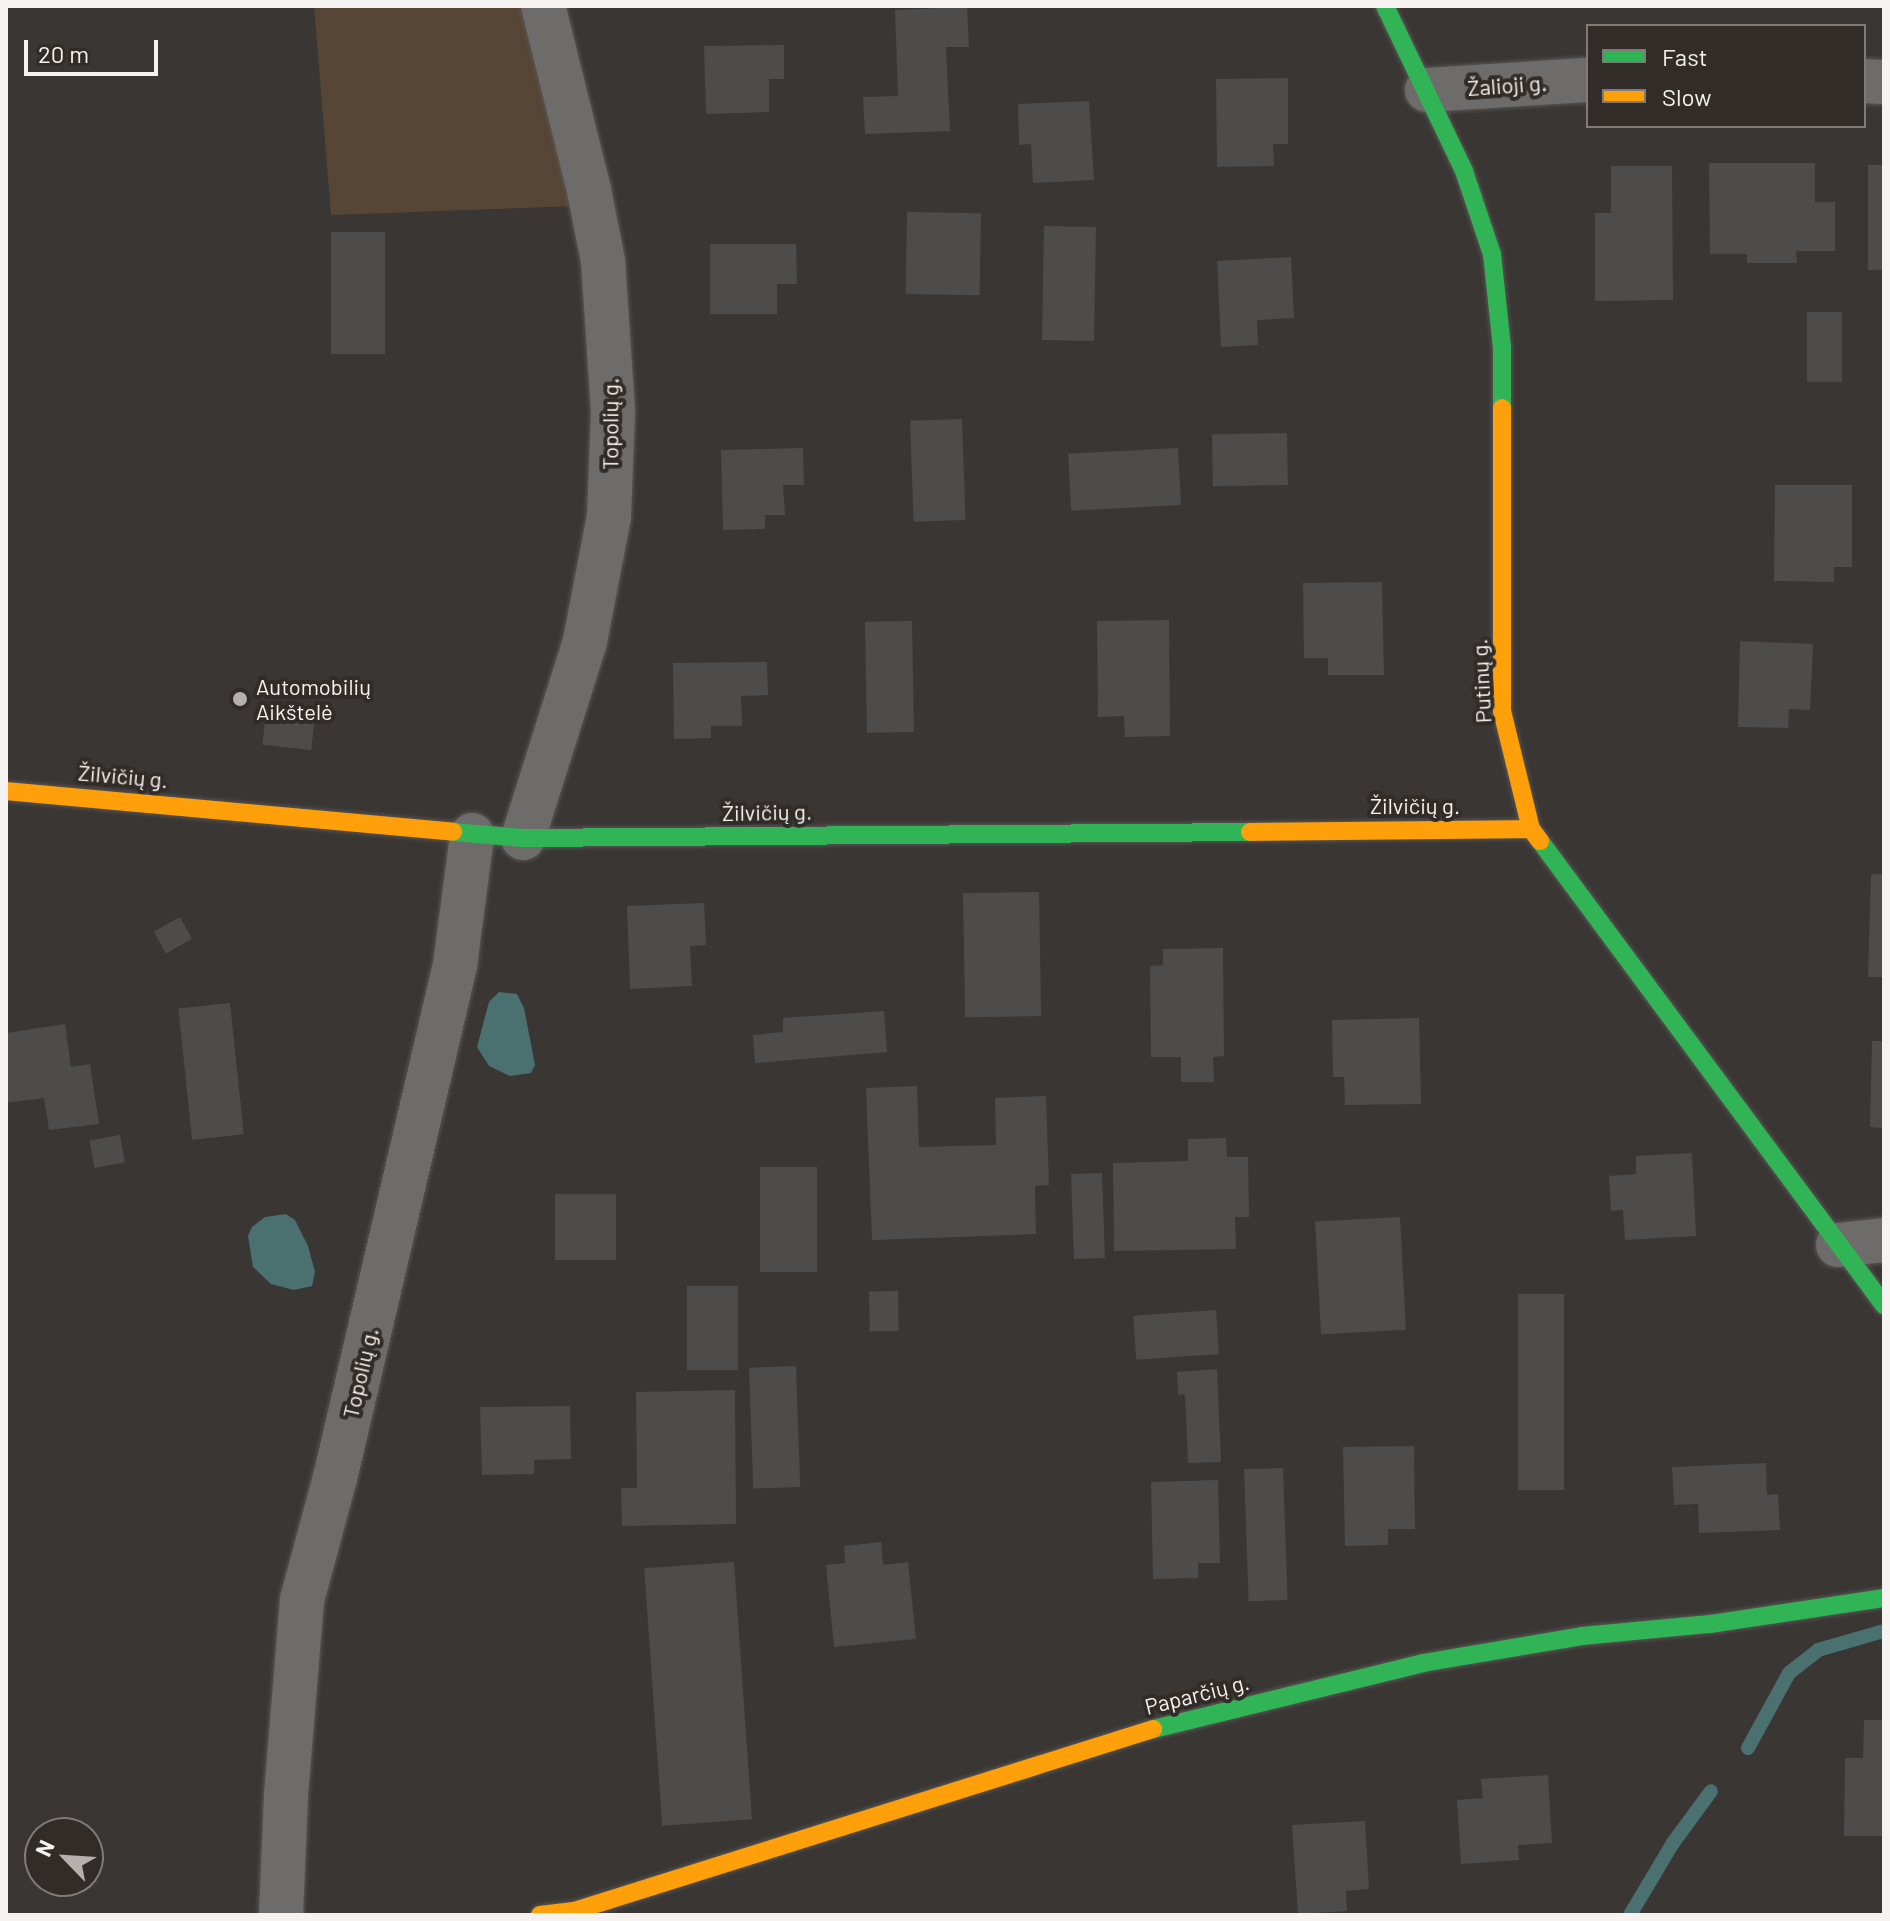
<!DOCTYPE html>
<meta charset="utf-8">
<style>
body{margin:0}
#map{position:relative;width:1890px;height:1921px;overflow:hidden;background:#393634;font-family:Barlow,sans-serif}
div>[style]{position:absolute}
.green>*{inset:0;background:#574535}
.water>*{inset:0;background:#4a7170}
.stream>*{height:14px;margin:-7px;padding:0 7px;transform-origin:7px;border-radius:7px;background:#4a7170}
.building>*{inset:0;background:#4e4c4a;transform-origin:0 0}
.roads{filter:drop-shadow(0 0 2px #575553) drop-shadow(0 0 2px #575553)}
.street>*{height:44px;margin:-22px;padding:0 22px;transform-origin:22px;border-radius:22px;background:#6e6c6a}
.fast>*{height:18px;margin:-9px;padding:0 9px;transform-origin:9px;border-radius:9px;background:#30b455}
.slow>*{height:18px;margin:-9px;padding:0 9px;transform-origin:9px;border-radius:9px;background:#ff9f0a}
.dots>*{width:22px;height:22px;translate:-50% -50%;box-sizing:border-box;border:4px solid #312c28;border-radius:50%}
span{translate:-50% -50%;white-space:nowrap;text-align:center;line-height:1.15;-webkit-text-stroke:8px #312c28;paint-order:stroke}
.street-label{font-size:22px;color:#f5f2ef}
.poi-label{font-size:22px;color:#f5f2ef}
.left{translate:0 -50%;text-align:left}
.frame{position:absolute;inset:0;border:8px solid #f5f2ef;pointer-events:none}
.legend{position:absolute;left:1586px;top:24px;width:280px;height:104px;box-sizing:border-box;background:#312c28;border:2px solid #7f7b78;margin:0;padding:10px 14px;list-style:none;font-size:24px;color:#f5f2ef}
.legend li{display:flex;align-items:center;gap:16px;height:40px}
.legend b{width:40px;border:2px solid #7f7b78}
.north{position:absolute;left:24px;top:1817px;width:80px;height:80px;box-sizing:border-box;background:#312c28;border:2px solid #7f7b78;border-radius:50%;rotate:295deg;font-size:22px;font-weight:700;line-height:32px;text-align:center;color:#f5f2ef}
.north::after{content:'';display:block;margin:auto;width:28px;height:36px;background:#b3b0ae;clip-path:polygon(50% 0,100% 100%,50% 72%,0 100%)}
.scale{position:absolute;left:24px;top:40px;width:134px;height:36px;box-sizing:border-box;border:4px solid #f5f2ef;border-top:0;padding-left:10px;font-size:24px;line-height:28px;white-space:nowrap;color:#f5f2ef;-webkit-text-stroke:6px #312c28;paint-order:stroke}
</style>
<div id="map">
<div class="green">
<i style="clip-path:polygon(314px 6px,522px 6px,577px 206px,331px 215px)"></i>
</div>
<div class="water">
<i style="clip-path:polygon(499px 992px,517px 994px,524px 1008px,535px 1065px,531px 1073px,510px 1076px,489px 1066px,477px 1047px,489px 1002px)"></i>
<i style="clip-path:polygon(286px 1214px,295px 1220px,308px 1246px,315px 1272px,312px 1286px,294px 1290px,271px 1284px,253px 1267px,248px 1236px,252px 1227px,265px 1217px)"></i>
</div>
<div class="stream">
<i style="left:1748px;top:1748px;width:85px;rotate:-61.3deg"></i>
<i style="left:1789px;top:1673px;width:37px;rotate:-38deg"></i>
<i style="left:1818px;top:1650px;width:69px;rotate:-16.1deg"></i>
<i style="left:1630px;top:1915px;width:84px;rotate:-59.2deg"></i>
<i style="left:1673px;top:1843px;width:64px;rotate:-53.8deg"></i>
</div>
<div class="building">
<i style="clip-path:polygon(967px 7px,969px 47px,946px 47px,950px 131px,865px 134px,863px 97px,898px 96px,895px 10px)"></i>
<i style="clip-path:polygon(784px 45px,784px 79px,769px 79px,769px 112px,706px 114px,704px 46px)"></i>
<i style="clip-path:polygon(1288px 78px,1288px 144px,1273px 144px,1274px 166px,1217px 167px,1216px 79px)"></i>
<i style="clip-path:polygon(1089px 101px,1094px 180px,1033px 183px,1031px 144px,1019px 145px,1018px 104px)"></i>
<i style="clip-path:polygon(1709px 163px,1815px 163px,1815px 202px,1835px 202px,1835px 251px,1796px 251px,1797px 263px,1747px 263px,1747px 254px,1710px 254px)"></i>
<i style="left:1868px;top:165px;width:16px;height:105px"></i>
<i style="clip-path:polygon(1611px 166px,1672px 166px,1673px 300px,1595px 301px,1595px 213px,1611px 213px)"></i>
<i style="left:907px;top:212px;width:74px;height:82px;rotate:1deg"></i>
<i style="left:1044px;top:226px;width:52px;height:114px;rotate:1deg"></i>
<i style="left:331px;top:232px;width:54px;height:122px"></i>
<i style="clip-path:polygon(710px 244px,796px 244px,797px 284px,777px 284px,777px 314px,710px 314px)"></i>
<i style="clip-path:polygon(1291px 257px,1294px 318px,1257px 320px,1258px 345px,1221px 347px,1217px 261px)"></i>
<i style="left:1807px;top:312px;width:35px;height:70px"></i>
<i style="left:962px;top:419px;width:101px;height:52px;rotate:88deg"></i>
<i style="left:1287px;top:433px;width:52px;height:75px;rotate:89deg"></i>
<i style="clip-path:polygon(803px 448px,804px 485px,783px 485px,785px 515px,765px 515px,765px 529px,723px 530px,721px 450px)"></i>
<i style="left:1178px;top:448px;width:57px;height:110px;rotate:87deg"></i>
<i style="clip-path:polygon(1775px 485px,1852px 485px,1852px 567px,1834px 567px,1834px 582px,1774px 581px)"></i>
<i style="clip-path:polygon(1382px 582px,1384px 675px,1328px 675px,1328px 658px,1304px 658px,1303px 583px)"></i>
<i style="clip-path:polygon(1169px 620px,1170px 736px,1125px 737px,1124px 716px,1098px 717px,1097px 621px)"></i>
<i style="left:912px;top:621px;width:111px;height:47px;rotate:89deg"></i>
<i style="clip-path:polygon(1740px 641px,1813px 644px,1810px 710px,1789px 709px,1788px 728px,1738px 727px)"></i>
<i style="clip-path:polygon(767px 662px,768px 695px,741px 696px,742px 726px,711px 726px,711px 738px,674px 739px,673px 663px)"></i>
<i style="left:266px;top:711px;width:49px;height:34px;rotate:6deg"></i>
<i style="clip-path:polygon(1871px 874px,1884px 874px,1884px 977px,1868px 977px)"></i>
<i style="left:1039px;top:892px;width:124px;height:76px;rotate:89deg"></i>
<i style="clip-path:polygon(704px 903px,706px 945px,690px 946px,692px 986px,630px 989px,627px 906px)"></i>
<i style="left:180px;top:917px;width:25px;height:30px;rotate:61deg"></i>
<i style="clip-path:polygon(1223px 948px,1224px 1056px,1213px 1057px,1214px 1082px,1181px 1082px,1181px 1057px,1151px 1057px,1150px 966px,1163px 965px,1163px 949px)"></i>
<i style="left:230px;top:1003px;width:132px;height:52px;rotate:84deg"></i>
<i style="clip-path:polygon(884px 1011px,887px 1052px,755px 1063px,753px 1035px,783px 1032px,783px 1018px)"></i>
<i style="clip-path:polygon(1419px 1018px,1421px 1104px,1345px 1105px,1344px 1077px,1333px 1077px,1332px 1020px)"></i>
<i style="clip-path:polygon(65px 1024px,71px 1067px,90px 1064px,99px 1124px,49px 1130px,44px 1098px,6px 1103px,6px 1033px)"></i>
<i style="clip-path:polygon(1872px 1041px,1884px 1041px,1884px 1128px,1870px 1127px)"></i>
<i style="clip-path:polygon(917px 1086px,919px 1147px,996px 1145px,995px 1098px,1046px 1096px,1049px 1185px,1035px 1186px,1036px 1234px,872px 1240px,866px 1088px)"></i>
<i style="left:120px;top:1135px;width:28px;height:31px;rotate:80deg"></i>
<i style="clip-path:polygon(1226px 1138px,1227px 1157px,1248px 1157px,1249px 1217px,1235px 1217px,1236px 1249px,1114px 1251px,1113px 1163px,1188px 1161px,1188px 1139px)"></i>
<i style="clip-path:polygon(1692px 1153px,1696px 1236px,1625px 1240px,1623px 1210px,1611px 1211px,1609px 1176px,1636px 1174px,1636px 1156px)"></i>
<i style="left:760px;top:1167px;width:57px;height:105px"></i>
<i style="left:1102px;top:1173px;width:85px;height:31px;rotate:88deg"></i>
<i style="left:555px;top:1194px;width:61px;height:66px"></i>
<i style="left:1400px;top:1217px;width:113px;height:85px;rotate:87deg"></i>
<i style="left:687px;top:1286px;width:51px;height:84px"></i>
<i style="left:898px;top:1291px;width:40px;height:29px;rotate:89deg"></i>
<i style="left:1518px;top:1294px;width:46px;height:196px"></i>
<i style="left:1216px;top:1310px;width:44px;height:83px;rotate:86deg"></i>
<i style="left:796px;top:1366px;width:121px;height:47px;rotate:88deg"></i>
<i style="clip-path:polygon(1217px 1369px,1221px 1462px,1188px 1463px,1185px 1394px,1178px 1395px,1177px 1372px)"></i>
<i style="clip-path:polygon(735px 1390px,736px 1524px,622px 1526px,621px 1488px,637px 1488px,636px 1392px)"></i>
<i style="clip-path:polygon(570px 1406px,571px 1459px,534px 1460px,534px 1474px,482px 1475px,480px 1407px)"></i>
<i style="clip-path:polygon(1414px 1446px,1415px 1529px,1388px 1529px,1388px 1545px,1345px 1546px,1343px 1447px)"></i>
<i style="clip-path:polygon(1766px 1463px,1767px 1495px,1778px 1494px,1780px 1530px,1699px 1533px,1698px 1504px,1674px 1505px,1672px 1467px)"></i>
<i style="left:1283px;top:1468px;width:132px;height:39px;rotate:88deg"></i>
<i style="clip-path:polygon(1218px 1480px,1220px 1563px,1198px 1563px,1198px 1578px,1153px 1579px,1151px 1482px)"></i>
<i style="clip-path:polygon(881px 1542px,883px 1565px,908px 1562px,916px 1639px,834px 1647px,826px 1565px,845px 1563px,844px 1546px)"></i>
<i style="left:734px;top:1562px;width:258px;height:90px;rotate:86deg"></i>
<i style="clip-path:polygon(1864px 1720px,1884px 1720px,1884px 1836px,1844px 1836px,1845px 1758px,1863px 1758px)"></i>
<i style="clip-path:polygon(1548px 1775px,1552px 1843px,1518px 1845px,1519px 1860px,1461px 1864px,1457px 1800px,1483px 1798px,1481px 1779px)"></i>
<i style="clip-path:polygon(1365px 1821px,1369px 1889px,1346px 1891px,1347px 1911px,1298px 1914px,1292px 1825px)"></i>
</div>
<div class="roads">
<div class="street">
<i style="left:1864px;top:81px;width:20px;rotate:3deg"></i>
<i style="left:1427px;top:90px;width:161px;rotate:-3.6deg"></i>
<i style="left:523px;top:838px;width:207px;rotate:-72.5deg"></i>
<i style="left:585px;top:641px;width:127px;rotate:-79.1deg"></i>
<i style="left:609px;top:516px;width:105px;rotate:-87.8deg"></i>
<i style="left:613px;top:411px;width:150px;rotate:-93.8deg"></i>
<i style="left:603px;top:261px;width:72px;rotate:-101.2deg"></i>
<i style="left:589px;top:190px;width:190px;rotate:-104deg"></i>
<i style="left:1838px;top:1245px;width:46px;rotate:-6.2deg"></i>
<i style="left:281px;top:1915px;width:120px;rotate:-87.6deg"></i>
<i style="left:286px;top:1795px;width:196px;rotate:-85.3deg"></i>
<i style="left:302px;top:1600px;width:126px;rotate:-74.9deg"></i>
<i style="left:335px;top:1478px;width:527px;rotate:-76.83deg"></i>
<i style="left:455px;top:965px;width:131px;rotate:-82.5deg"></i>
</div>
<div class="fast">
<i style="left:1385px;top:6px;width:183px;rotate:64.4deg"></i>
<i style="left:1464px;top:171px;width:88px;rotate:71.4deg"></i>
<i style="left:1492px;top:254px;width:94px;rotate:83.9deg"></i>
<i style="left:1502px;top:347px;width:61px;rotate:90deg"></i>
<i style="left:453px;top:832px;width:70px;rotate:4.9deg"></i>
<i style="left:523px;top:838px;width:727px;rotate:-0.47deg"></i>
<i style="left:1540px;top:841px;width:578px;rotate:53.45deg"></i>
<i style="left:1153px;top:1729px;width:278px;rotate:-13.7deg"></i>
<i style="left:1423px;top:1663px;width:161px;rotate:-9.6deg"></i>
<i style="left:1582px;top:1636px;width:129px;rotate:-5.4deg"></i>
<i style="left:1710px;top:1624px;width:176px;rotate:-8.5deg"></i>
</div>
<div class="slow">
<i style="left:1502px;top:408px;width:303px;rotate:90deg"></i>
<i style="left:1502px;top:711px;width:122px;rotate:76.2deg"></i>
<i style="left:1531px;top:829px;width:15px;rotate:53deg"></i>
<i style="left:6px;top:791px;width:449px;rotate:5.2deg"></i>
<i style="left:1250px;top:832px;width:281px;rotate:-0.6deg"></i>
<i style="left:540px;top:1915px;width:34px;rotate:-7deg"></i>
<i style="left:574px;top:1911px;width:607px;rotate:-17.45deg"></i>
</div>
</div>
<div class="dots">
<i style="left:240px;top:699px;background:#b3b0ae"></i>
</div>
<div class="street-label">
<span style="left:1507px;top:85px;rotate:-4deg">Žalioji g.</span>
<span style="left:610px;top:424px;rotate:-90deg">Topolių g.</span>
<span style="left:1481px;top:681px;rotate:-93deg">Putinų g.</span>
<span style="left:123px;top:776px;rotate:5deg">Žilvičių g.</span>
<span style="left:1415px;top:806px">Žilvičių g.</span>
<span style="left:767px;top:812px;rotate:-1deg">Žilvičių g.</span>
<span style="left:360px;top:1373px;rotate:-77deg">Topolių g.</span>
<span style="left:1197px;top:1694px;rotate:-14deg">Paparčių g.</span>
</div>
<div class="poi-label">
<span class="left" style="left:256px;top:699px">Automobilių<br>Aikštelė</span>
</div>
<div class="frame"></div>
<ul class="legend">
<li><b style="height:10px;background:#30b455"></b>Fast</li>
<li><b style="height:10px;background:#ff9f0a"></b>Slow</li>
</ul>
<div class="north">N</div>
<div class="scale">20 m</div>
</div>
